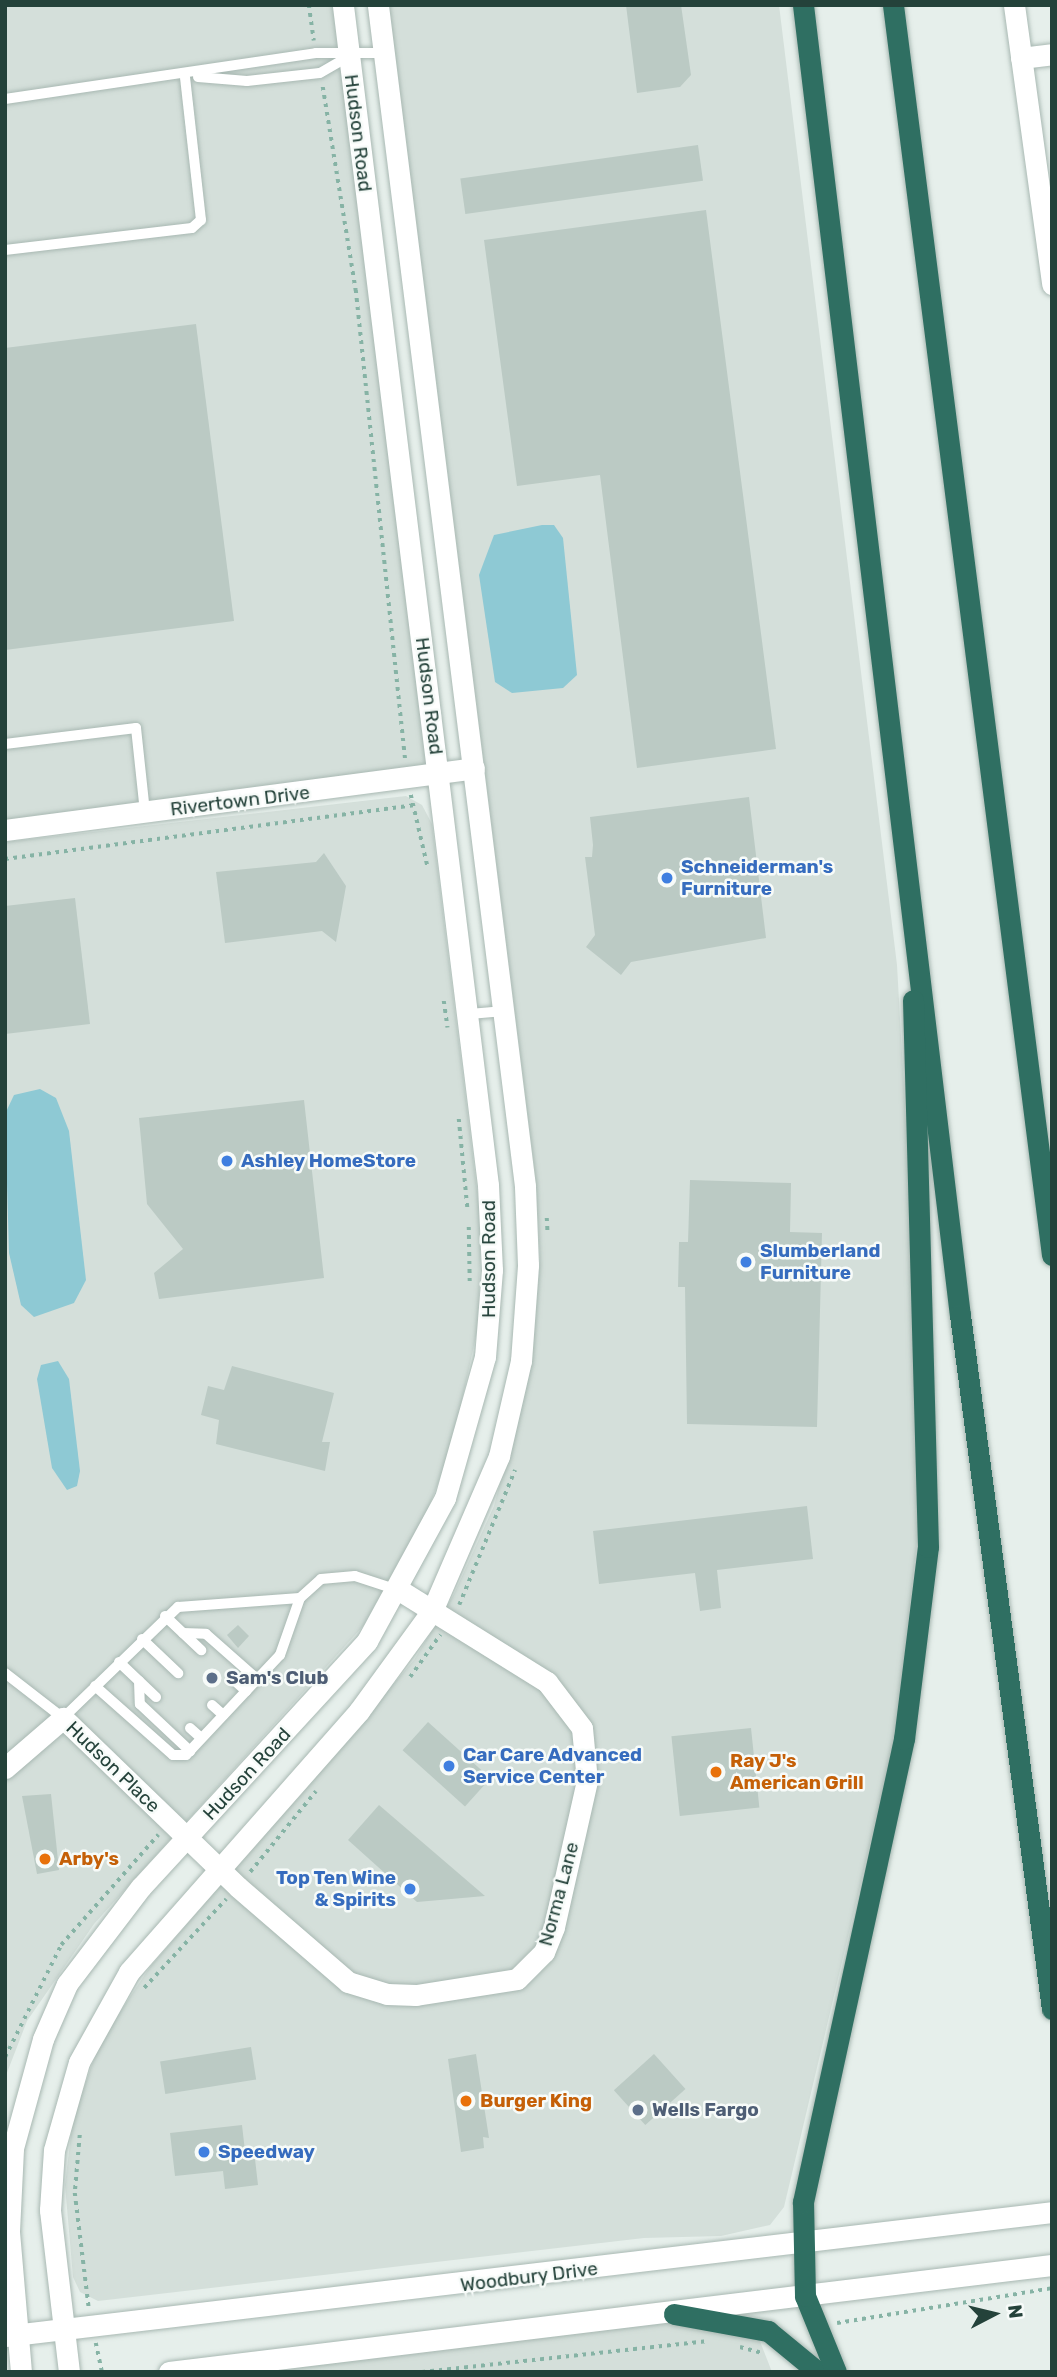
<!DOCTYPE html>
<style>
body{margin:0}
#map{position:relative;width:1057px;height:2377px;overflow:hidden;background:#e6efeb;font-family:Rubik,sans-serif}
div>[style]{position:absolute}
.built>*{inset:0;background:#d4dfda}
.water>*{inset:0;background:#8ec9d4}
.building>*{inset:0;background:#bbcac4;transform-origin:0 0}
.path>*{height:3.5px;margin-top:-1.75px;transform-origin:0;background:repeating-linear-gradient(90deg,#86b3a5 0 3.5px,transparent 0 8.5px)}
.roads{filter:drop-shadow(0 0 2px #a8b8b2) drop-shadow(0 0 2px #a8b8b2)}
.lane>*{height:10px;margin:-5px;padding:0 5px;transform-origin:5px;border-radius:5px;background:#fff}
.street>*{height:21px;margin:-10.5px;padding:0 10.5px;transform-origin:10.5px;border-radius:10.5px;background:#fff}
.secondary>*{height:21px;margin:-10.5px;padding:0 10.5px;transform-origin:10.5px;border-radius:10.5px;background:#fff}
.highway>*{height:21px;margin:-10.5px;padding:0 10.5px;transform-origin:10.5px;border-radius:10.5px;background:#2f6f62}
.dots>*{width:19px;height:19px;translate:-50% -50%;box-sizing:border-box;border:4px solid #f7fbf9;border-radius:50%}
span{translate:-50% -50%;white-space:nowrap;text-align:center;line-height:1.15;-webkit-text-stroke:5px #f7fbf9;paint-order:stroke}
.street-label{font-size:19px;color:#24423a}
.shop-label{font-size:19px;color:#366cbe;font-weight:700}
.left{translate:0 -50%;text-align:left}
.right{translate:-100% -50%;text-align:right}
.service-label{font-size:19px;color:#4e5e75;font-weight:700}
.food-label{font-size:19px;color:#c56008;font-weight:700}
.frame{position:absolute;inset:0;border:7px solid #24423a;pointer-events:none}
.north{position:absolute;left:959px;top:2279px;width:70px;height:70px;-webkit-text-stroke:5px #f7fbf9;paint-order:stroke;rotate:83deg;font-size:19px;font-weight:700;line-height:28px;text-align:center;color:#24423a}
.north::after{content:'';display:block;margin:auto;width:24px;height:32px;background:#24423a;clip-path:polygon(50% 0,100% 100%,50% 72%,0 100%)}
</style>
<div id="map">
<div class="built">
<i style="clip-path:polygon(5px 5px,343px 5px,439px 775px,5px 830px)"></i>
<i style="clip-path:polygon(389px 5px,779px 5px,897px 965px,913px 1248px,919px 1523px,896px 1734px,784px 2207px,770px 2225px,721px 2236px,644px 2238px,98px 2301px,80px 2292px,73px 2277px,65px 2185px,73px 2118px,100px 2042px,150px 1967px,414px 1660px,454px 1594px,494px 1506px,532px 1360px,540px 1260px,536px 1181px)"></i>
<i style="clip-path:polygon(406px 796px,422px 805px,432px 824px,481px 1223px,478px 1327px,451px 1450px,426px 1514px,364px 1625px,94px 1924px,27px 2021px,5px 2078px,5px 842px)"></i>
<i style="clip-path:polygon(674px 2314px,754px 2326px,772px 2372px,169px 2372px)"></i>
</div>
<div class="water">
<i style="clip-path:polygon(542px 525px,554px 525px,563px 538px,577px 675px,563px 688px,512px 693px,495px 682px,479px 575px,494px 535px)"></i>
<i style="clip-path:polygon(40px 1089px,56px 1098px,69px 1131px,86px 1280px,74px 1303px,34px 1317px,21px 1305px,9px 1253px,5px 1114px,14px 1095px)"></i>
<i style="clip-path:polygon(58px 1361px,69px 1379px,80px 1471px,77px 1486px,67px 1490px,52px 1468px,37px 1379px,41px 1365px)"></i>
</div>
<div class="building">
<i style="clip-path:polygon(626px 5px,681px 5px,691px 75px,680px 87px,637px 93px)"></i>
<i style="left:698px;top:145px;width:36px;height:240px;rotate:82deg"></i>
<i style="clip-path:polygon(706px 210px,776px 749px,637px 768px,600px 475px,517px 486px,484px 240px)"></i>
<i style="clip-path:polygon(196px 324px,234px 621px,5px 650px,5px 348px)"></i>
<i style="clip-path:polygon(749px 797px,766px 938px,631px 962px,621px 975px,586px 947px,595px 935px,585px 857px,592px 857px,593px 845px,590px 817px)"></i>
<i style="clip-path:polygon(324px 853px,346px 886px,336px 942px,322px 931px,225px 943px,216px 872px,316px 862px)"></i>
<i style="clip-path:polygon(75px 898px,90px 1024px,5px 1034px,5px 906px)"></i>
<i style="clip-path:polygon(304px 1100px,324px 1278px,159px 1299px,154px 1273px,183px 1249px,147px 1204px,139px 1118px)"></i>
<i style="clip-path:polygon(690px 1180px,791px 1183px,790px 1232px,822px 1233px,817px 1427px,687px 1424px,685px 1287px,678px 1287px,679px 1242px,688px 1242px)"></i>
<i style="clip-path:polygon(232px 1366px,334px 1393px,322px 1442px,330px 1442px,325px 1471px,216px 1444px,219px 1420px,201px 1415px,208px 1386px,224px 1390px)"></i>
<i style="clip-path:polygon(807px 1506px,813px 1559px,717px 1570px,721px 1608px,700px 1611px,695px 1573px,599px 1584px,593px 1531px)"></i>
<i style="clip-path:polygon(238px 1625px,249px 1636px,238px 1648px,227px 1635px)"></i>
<i style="left:428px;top:1722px;width:84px;height:38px;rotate:42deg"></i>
<i style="left:751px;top:1728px;width:80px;height:80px;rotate:84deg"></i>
<i style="clip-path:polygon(51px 1794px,59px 1870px,37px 1874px,22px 1796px)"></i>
<i style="clip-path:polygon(379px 1805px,485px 1896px,417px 1902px,348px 1840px)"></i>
<i style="left:251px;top:2047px;width:33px;height:92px;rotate:81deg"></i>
<i style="clip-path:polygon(476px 2054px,489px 2138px,483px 2137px,484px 2148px,461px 2152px,448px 2059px)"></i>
<i style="left:654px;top:2054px;width:47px;height:54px;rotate:48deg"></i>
<i style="clip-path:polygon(242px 2125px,246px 2160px,255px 2159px,258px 2185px,225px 2189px,223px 2171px,175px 2176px,170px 2133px)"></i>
</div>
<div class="path">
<i style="left:309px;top:5px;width:36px;rotate:82deg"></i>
<i style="left:323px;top:87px;width:206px;rotate:80.8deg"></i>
<i style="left:356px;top:290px;width:472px;rotate:84deg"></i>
<i style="left:411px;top:795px;width:75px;rotate:76.9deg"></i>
<i style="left:5px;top:859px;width:412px;rotate:-7.5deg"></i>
<i style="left:444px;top:1001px;width:27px;rotate:82deg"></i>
<i style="left:459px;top:1119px;width:93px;rotate:84.5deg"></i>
<i style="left:547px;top:1218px;width:17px;rotate:87deg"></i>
<i style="left:469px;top:1227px;width:59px;rotate:89deg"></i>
<i style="left:459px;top:1605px;width:146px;rotate:-67.5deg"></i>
<i style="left:410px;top:1677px;width:52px;rotate:-54.5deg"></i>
<i style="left:250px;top:1872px;width:104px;rotate:-50.8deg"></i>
<i style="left:144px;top:1988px;width:121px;rotate:-47.3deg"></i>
<i style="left:5px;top:2057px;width:125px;rotate:-63.4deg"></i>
<i style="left:61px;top:1945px;width:147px;rotate:-48.6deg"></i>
<i style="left:80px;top:2135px;width:58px;rotate:94.9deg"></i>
<i style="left:75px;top:2193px;width:116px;rotate:83.1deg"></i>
<i style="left:837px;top:2323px;width:218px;rotate:-9.2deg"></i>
<i style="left:96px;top:2343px;width:30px;rotate:78deg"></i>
<i style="left:740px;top:2347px;width:24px;rotate:15deg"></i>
<i style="left:422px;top:2372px;width:288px;rotate:-6.2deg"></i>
</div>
<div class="roads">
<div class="lane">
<i style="left:198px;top:77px;width:49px;rotate:4.7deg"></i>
<i style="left:247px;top:81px;width:73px;rotate:-6.3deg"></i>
<i style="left:320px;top:73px;width:32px;rotate:-30deg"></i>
<i style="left:5px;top:99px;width:314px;rotate:-8.4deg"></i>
<i style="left:316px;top:53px;width:67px"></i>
<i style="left:5px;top:250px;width:188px;rotate:-6.7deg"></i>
<i style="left:192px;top:228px;width:12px;rotate:-42deg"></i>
<i style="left:201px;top:220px;width:144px;rotate:-96.4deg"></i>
<i style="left:5px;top:744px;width:132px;rotate:-7deg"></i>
<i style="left:136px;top:728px;width:84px;rotate:83.9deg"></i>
<i style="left:469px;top:1014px;width:36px;rotate:-5deg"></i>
<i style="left:165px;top:1616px;width:50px;rotate:43.4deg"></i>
<i style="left:183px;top:1633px;width:23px;rotate:2deg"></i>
<i style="left:206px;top:1634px;width:68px;rotate:41.4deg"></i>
<i style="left:142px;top:1639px;width:50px;rotate:43.4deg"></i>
<i style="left:119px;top:1662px;width:51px;rotate:43.4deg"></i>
<i style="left:5px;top:1673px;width:73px;rotate:37.8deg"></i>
<i style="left:63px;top:1718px;width:160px;rotate:-44deg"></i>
<i style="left:178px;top:1607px;width:122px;rotate:-4.2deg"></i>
<i style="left:300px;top:1598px;width:28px;rotate:-42deg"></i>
<i style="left:321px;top:1579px;width:34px;rotate:-5deg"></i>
<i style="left:355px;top:1576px;width:45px;rotate:18deg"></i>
<i style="left:139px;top:1681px;width:23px;rotate:88deg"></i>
<i style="left:140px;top:1704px;width:69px;rotate:43.2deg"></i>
<i style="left:235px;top:1681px;width:15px;rotate:42deg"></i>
<i style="left:95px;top:1686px;width:104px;rotate:41.5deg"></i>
<i style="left:173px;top:1755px;width:13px"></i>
<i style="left:186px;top:1755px;width:137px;rotate:-46.8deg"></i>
<i style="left:280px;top:1655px;width:60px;rotate:-70.7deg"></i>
<i style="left:212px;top:1705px;width:15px;rotate:42deg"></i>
<i style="left:190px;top:1728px;width:15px;rotate:42deg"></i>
</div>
<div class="street">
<i style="left:5px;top:1768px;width:77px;rotate:-40.8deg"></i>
<i style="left:63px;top:1718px;width:243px;rotate:44deg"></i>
<i style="left:238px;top:1887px;width:145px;rotate:40.8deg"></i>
<i style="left:348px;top:1982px;width:41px;rotate:17.1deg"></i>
<i style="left:387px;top:1994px;width:29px;rotate:2deg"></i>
<i style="left:416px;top:1995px;width:102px;rotate:-9deg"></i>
<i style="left:517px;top:1979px;width:38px;rotate:-45deg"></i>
<i style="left:544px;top:1952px;width:27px;rotate:-68deg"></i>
<i style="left:554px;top:1927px;width:150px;rotate:-77.3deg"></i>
<i style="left:587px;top:1781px;width:53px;rotate:-95.4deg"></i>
<i style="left:582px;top:1728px;width:58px;rotate:-127.3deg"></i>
<i style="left:547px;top:1682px;width:174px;rotate:-148.1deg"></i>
</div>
<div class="secondary">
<i style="left:1014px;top:5px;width:282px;rotate:82.2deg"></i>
<i style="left:1021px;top:58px;width:31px;rotate:-7deg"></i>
<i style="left:5px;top:830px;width:473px;rotate:-7.5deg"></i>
<i style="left:5px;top:2336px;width:1054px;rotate:-6.75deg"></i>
<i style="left:21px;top:2372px;width:142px;rotate:-94.9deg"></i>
<i style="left:9px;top:2231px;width:83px;rotate:-87.2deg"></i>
<i style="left:13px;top:2148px;width:113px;rotate:-74.6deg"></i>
<i style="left:43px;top:2039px;width:60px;rotate:-66.4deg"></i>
<i style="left:67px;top:1984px;width:122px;rotate:-52.7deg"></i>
<i style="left:141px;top:1887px;width:334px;rotate:-47.4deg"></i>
<i style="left:367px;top:1641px;width:163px;rotate:-61.4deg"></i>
<i style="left:445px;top:1498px;width:147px;rotate:-74.2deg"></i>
<i style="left:485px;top:1357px;width:87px;rotate:-85.4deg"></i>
<i style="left:492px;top:1270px;width:85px;rotate:-92.7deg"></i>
<i style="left:488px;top:1185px;width:1189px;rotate:-97.01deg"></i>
<i style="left:69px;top:2372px;width:163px;rotate:-96.7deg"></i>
<i style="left:50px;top:2210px;width:60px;rotate:-86.2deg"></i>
<i style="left:54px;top:2150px;width:91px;rotate:-74.1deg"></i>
<i style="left:79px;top:2062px;width:103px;rotate:-60.9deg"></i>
<i style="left:129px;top:1972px;width:348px;rotate:-48.6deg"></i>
<i style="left:359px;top:1711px;width:124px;rotate:-53.9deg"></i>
<i style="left:432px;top:1611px;width:169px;rotate:-66.6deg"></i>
<i style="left:499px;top:1456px;width:98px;rotate:-77deg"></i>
<i style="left:521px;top:1361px;width:96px;rotate:-85.8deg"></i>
<i style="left:528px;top:1265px;width:79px;rotate:-92.2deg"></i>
<i style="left:525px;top:1186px;width:1190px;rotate:-97.1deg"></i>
<i style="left:169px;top:2372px;width:889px;rotate:-6.91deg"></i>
</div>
<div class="highway">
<i style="left:803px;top:5px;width:1319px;rotate:83.17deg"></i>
<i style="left:960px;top:1315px;width:700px;rotate:82.45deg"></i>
<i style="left:893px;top:5px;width:1260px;rotate:82.75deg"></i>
<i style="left:674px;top:2314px;width:96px;rotate:10.3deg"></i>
<i style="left:768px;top:2331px;width:65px;rotate:39.4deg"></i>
<i style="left:836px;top:2372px;width:82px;rotate:-112.2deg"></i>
<i style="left:805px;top:2296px;width:94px;rotate:-91.2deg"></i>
<i style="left:803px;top:2202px;width:474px;rotate:-77.7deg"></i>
<i style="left:904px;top:1739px;width:193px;rotate:-82.9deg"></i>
<i style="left:928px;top:1547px;width:547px;rotate:-91.57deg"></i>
</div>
</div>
<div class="dots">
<i style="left:667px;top:878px;background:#3f7fe0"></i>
<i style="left:227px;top:1161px;background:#3f7fe0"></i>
<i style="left:746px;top:1262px;background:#3f7fe0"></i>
<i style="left:212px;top:1678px;background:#5c6f8a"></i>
<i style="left:449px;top:1766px;background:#3f7fe0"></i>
<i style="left:716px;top:1772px;background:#e8710a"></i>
<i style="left:45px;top:1859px;background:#e8710a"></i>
<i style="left:410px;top:1889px;background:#3f7fe0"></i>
<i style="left:466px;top:2101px;background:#e8710a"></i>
<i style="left:638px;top:2110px;background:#5c6f8a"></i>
<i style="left:204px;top:2152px;background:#3f7fe0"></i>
</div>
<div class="street-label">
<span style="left:358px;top:133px;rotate:83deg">Hudson Road</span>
<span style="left:429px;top:696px;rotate:83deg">Hudson Road</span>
<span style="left:240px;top:801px;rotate:-7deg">Rivertown Drive</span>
<span style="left:489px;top:1259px;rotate:-90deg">Hudson Road</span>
<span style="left:113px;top:1767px;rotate:44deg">Hudson Place</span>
<span style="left:247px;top:1774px;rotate:-47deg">Hudson Road</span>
<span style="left:559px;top:1894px;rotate:-75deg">Norma Lane</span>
<span style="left:529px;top:2277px;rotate:-7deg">Woodbury Drive</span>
</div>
<div class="shop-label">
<span class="left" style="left:681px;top:878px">Schneiderman's<br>Furniture</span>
<span class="left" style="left:241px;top:1161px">Ashley HomeStore</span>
<span class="left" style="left:760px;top:1262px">Slumberland<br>Furniture</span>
<span class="left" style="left:463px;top:1766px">Car Care Advanced<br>Service Center</span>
<span class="right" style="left:396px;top:1889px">Top Ten Wine<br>&amp; Spirits</span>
<span class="left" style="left:218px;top:2152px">Speedway</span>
</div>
<div class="service-label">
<span class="left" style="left:226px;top:1678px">Sam's Club</span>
<span class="left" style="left:652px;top:2110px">Wells Fargo</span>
</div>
<div class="food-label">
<span class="left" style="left:730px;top:1772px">Ray J's<br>American Grill</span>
<span class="left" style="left:59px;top:1859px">Arby's</span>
<span class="left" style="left:480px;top:2101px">Burger King</span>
</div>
<div class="frame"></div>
<div class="north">N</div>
</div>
